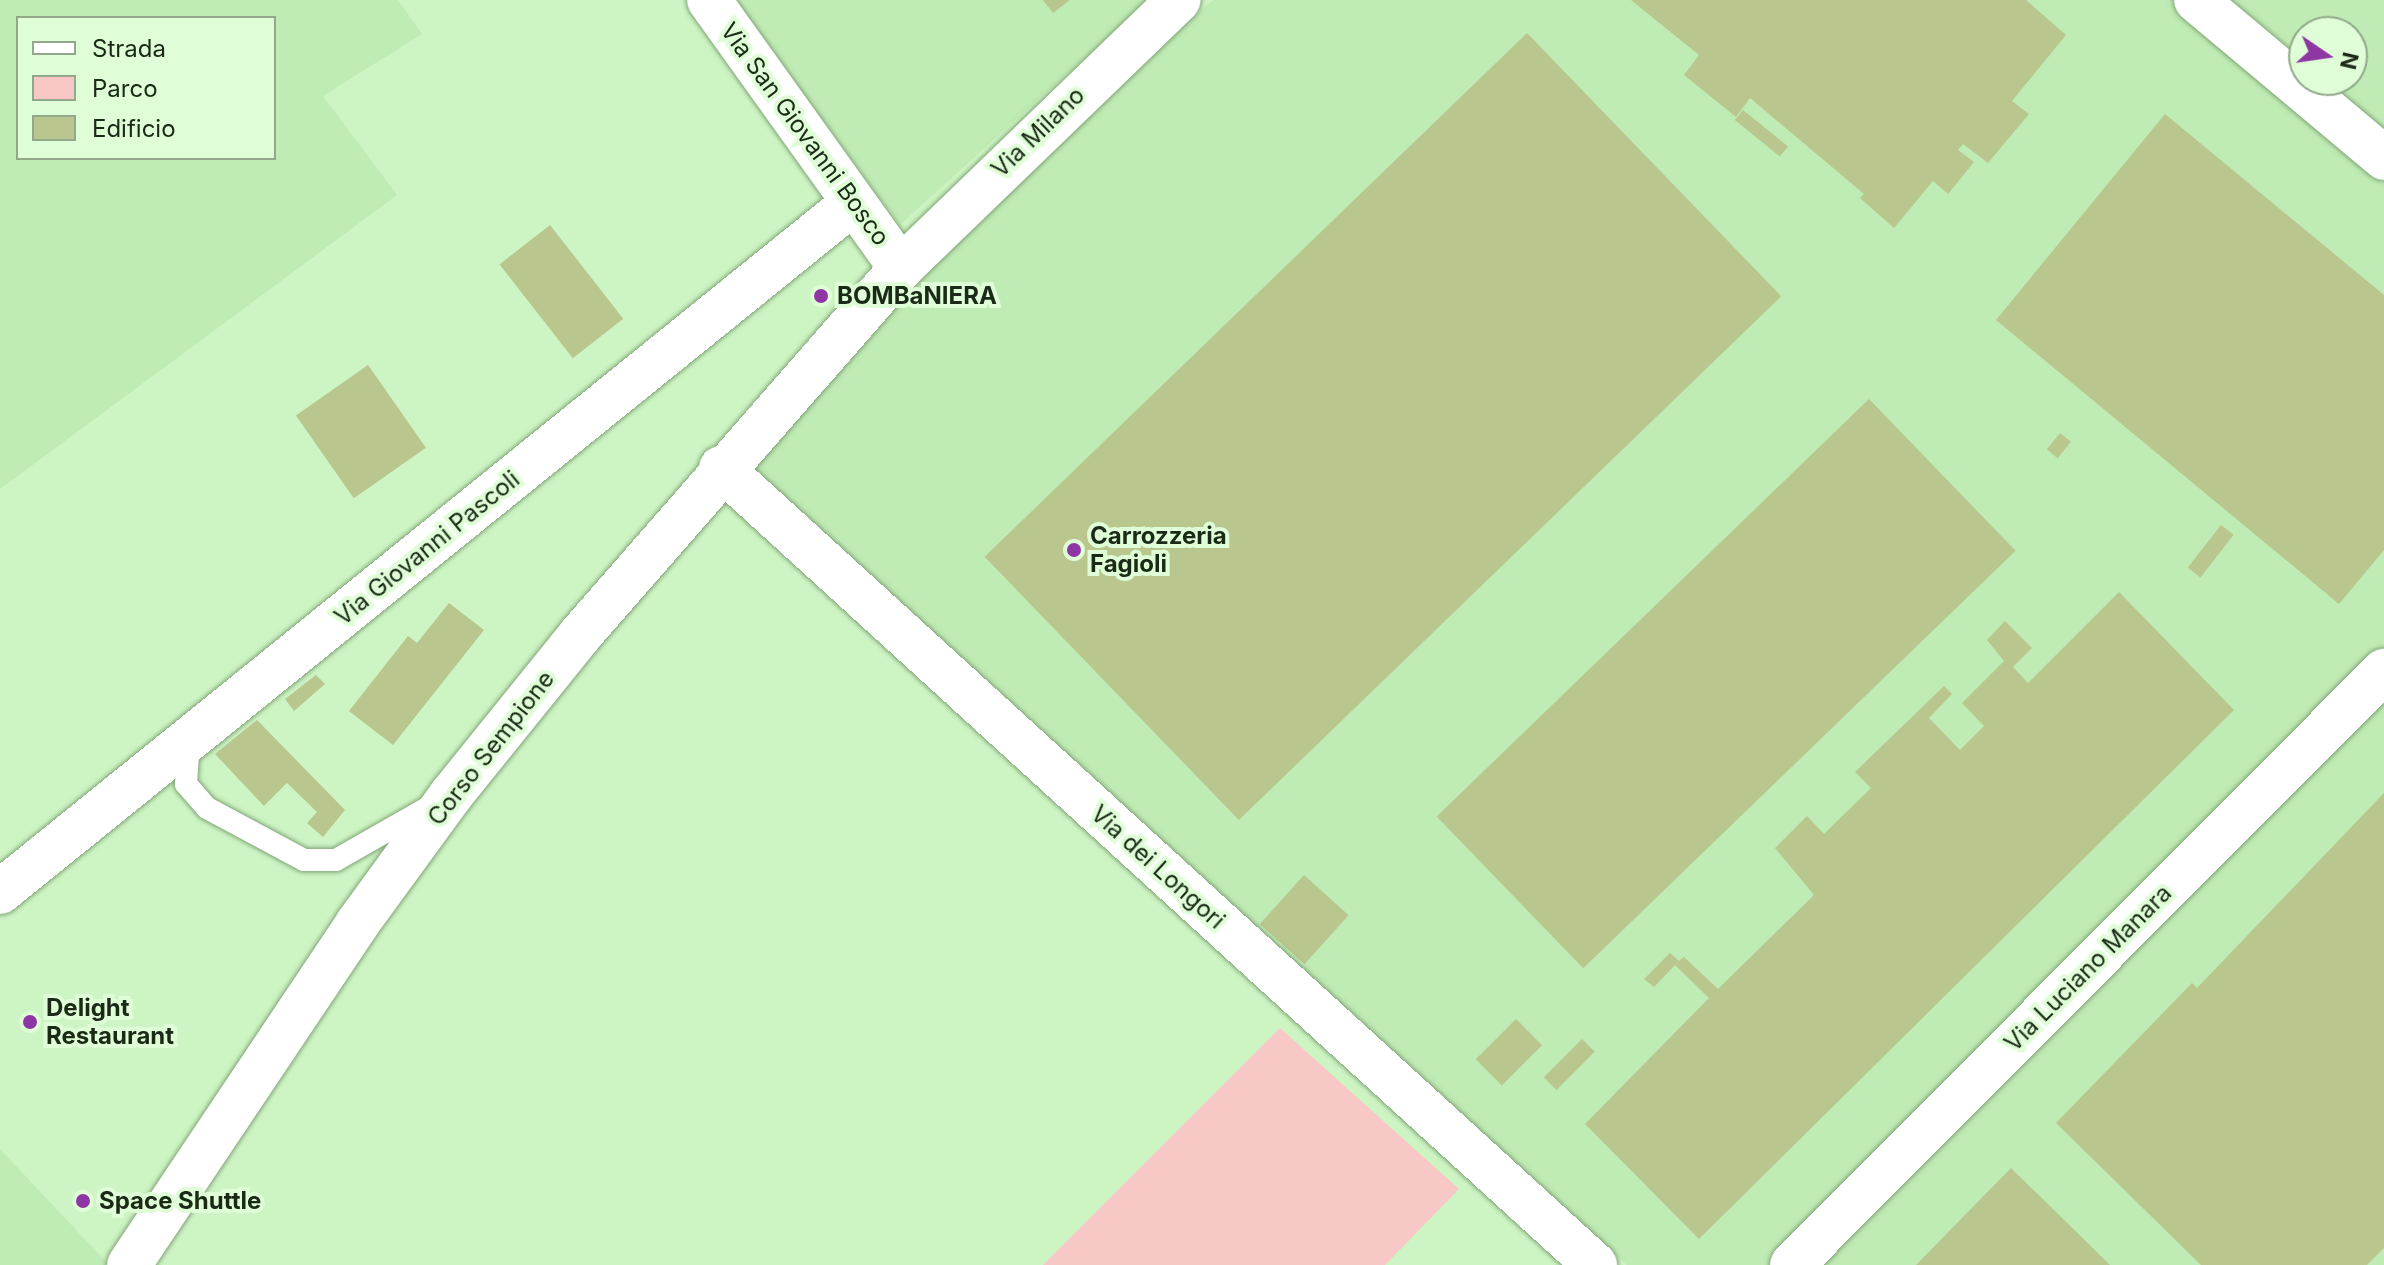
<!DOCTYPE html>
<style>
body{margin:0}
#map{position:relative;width:2384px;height:1265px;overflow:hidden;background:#cdf4c3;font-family:Inter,sans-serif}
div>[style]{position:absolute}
.built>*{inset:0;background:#bfebb4}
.green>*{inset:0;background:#f8c8c7}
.building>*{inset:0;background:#b9c68e;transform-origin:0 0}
.roads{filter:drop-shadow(0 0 2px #81a577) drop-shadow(0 0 2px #81a577)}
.service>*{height:22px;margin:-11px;padding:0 11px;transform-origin:11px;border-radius:11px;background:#fff}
.minor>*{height:44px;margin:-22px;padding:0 22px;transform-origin:22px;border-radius:22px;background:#fff}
.primary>*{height:44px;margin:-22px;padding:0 22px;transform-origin:22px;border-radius:22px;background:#fff}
.dots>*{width:22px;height:22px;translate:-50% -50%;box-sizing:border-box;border:4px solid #dffed7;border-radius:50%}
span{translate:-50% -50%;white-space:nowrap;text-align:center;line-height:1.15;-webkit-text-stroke:8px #dffed7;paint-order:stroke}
.street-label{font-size:24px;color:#1b2917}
.poi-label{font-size:24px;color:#1b2917;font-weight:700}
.left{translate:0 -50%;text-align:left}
.legend{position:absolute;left:16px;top:16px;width:260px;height:144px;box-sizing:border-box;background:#dffed7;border:2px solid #91a98a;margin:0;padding:10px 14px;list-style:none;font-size:24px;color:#1b2917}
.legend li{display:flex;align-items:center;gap:16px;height:40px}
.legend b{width:40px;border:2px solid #91a98a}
.north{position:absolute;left:2288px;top:16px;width:80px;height:80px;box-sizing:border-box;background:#dffed7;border:2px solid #91a98a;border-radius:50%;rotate:103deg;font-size:22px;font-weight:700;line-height:32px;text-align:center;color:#1b2917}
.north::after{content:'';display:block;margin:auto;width:28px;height:36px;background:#8e37a4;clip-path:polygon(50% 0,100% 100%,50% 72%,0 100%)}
</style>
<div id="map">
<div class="built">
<i style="clip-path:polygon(evenodd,0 0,398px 0,422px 34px,323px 96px,397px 195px,0 489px,0 0,274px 18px,274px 158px,18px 158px,18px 18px,274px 18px)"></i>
<i style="clip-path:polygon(735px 0,1148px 0,900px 225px)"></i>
<i style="clip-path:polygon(evenodd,1213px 0,2384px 0,2384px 1265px,1627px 1265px,738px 460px,907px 271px,1213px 0,2304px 32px,2352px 32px,2352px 80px,2304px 80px,2304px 32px)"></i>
<i style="clip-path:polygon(0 1149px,109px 1265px,0 1265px)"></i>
</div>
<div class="green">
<i style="clip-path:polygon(1280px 1028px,1459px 1189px,1385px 1265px,1043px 1265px)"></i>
</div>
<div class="building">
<i style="clip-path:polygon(1043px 0,1070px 0,1053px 13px)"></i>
<i style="clip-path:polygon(1631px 0,2026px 0,2066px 35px,2012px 101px,2029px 114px,1988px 163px,1963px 144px,1958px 150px,1974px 162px,1948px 194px,1933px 181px,1894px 228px,1860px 198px,1864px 194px,1750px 98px,1736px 117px,1684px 75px,1699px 55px)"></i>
<i style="left:1527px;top:33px;width:366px;height:754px;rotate:46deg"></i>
<i style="left:1743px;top:110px;width:58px;height:13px;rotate:39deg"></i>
<i style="clip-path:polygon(2165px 114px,2384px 295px,2384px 550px,2339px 604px,1996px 320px)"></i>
<i style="left:550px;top:225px;width:119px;height:64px;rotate:52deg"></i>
<i style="left:368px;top:365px;width:101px;height:88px;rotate:55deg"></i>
<i style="left:1869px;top:399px;width:211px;height:601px;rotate:46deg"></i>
<i style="left:2060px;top:433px;width:14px;height:21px;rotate:39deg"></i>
<i style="left:2221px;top:525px;width:16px;height:54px;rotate:38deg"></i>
<i style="clip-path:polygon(2119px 592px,2234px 710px,1699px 1239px,1585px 1124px,1709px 998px,1675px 965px,1654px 987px,1644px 979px,1670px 953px,1679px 961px,1684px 957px,1718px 989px,1814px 895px,1775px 848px,1807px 816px,1824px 834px,1871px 788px,1855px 772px,1944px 686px,1952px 694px,1929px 718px,1960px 750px,1984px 726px,1962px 703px,2004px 661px,1987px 640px,2005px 621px,2032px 648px,2013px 667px,2028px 683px)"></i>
<i style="clip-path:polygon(449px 603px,484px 630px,393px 745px,349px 711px,408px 636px,417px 643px)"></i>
<i style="clip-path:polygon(316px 675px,325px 684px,294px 711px,285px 699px)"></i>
<i style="clip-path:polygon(257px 720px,345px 810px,323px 837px,307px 823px,317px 812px,287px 783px,264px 806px,215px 754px)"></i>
<i style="clip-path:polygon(2384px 793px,2384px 1248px,2367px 1265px,2201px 1265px,2056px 1123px,2192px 983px,2197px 988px)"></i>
<i style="left:1304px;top:875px;width:60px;height:66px;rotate:42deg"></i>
<i style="left:1516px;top:1019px;width:37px;height:57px;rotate:45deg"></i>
<i style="left:1582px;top:1039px;width:18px;height:54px;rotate:45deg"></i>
<i style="clip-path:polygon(2011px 1168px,2054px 1210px,2110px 1265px,1916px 1265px)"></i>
</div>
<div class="roads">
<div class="service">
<i style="left:189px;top:740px;width:44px;rotate:93.9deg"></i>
<i style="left:186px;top:784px;width:32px;rotate:49deg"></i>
<i style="left:207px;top:808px;width:110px;rotate:28.2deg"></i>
<i style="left:304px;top:860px;width:32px"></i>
<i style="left:336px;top:860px;width:107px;rotate:-29.7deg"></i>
</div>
<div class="minor">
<i style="left:709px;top:0;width:330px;rotate:54.4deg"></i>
<i style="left:2196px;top:0;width:246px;rotate:40deg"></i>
<i style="left:721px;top:468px;width:1183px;rotate:42.36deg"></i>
<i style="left:0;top:892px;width:1097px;rotate:-38.93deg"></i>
<i style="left:1792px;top:1265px;width:839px;rotate:-45.1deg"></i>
</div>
<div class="primary">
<i style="left:129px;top:1265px;width:410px;rotate:-56.2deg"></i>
<i style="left:357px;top:924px;width:160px;rotate:-53.9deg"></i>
<i style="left:451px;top:795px;width:206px;rotate:-51.1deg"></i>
<i style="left:580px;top:635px;width:488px;rotate:-48.8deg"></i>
<i style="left:901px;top:268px;width:386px;rotate:-44deg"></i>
</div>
</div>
<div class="dots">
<i style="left:821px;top:296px;background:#8e37a4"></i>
<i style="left:1074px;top:550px;background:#8e37a4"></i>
<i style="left:30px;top:1022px;background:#8e37a4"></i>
<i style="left:83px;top:1201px;background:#8e37a4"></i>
</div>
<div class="street-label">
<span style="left:1038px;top:132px;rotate:-44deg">Via Milano</span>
<span style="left:805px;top:134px;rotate:54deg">Via San Giovanni Bosco</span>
<span style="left:427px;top:548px;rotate:-39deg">Via Giovanni Pascoli</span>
<span style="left:491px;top:748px;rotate:-52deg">Corso Sempione</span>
<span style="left:1158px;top:867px;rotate:42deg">Via dei Longori</span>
<span style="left:2088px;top:968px;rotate:-45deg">Via Luciano Manara</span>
</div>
<div class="poi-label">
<span class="left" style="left:837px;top:296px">BOMBaNIERA</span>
<span class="left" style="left:1090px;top:550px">Carrozzeria<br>Fagioli</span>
<span class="left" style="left:46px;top:1022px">Delight<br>Restaurant</span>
<span class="left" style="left:99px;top:1201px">Space Shuttle</span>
</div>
<ul class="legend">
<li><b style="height:10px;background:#fff"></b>Strada</li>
<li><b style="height:22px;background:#f8c8c7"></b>Parco</li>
<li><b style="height:22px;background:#b9c68e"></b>Edificio</li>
</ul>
<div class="north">N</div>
</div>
